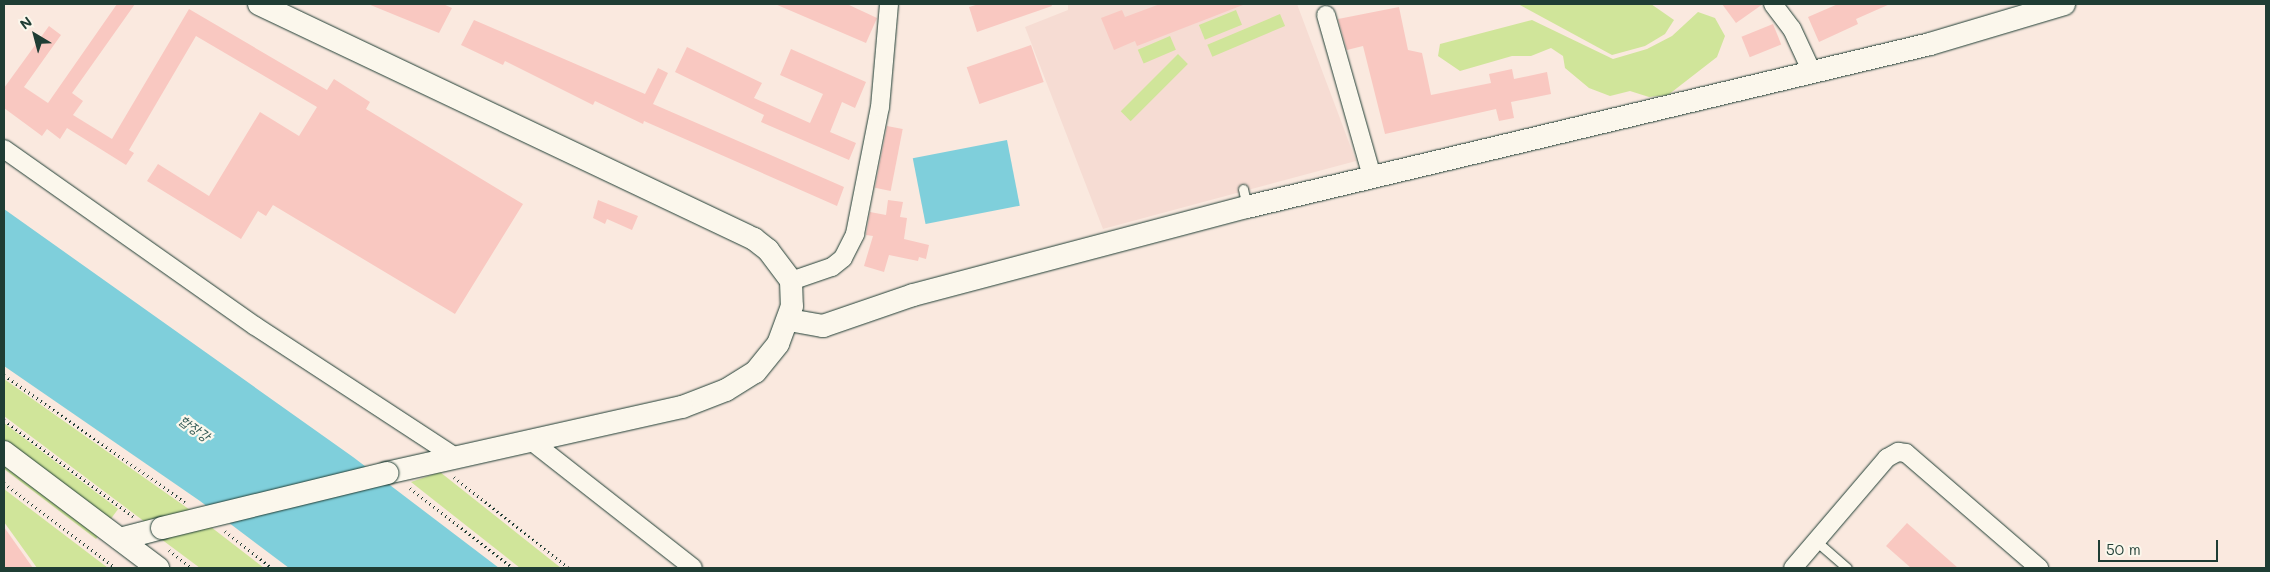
<!DOCTYPE html>
<meta charset="utf-8">
<style>
body{margin:0}
#map{position:relative;width:2270px;height:572px;overflow:hidden;background:#fae9df;font-family:Mali,"Poor Story",sans-serif}
div>[style]{position:absolute}
.built>*{inset:0;background:#f6dcd3}
.green>*{inset:0;background:#d0e59a;transform-origin:0 0}
.water>*{inset:0;background:#7fcfdb;transform-origin:0 0}
.building>*{inset:0;background:#f9c8c1;transform-origin:0 0}
.path>*{height:3px;margin-top:-1.5px;transform-origin:0;background:repeating-linear-gradient(90deg,#1f3d34 0 1px,transparent 0 5px)}
.roads{filter:drop-shadow(0 0 1px #1f3d34) drop-shadow(0 0 1px #1f3d34)}
.service>*{height:9px;margin:-4.5px;padding:0 4.5px;transform-origin:4.5px;border-radius:4.5px;background:#fbf7ec}
.minor>*{height:18px;margin:-9px;padding:0 9px;transform-origin:9px;border-radius:9px;background:#fbf7ec}
.tertiary>*{height:22px;margin:-11px;padding:0 11px;transform-origin:11px;border-radius:11px;background:#fbf7ec}
.bridges{filter:drop-shadow(0 0 1px #1f3d34) drop-shadow(0 0 1px #1f3d34)}
.tertiary-bridge>*{height:22px;margin:-11px;padding:0 11px;transform-origin:11px;border-radius:11px;background:#fbf7ec}
span{translate:-50% -50%;white-space:nowrap;text-align:center;line-height:1.15;-webkit-text-stroke:4.5px #fbf7ec;paint-order:stroke}
.water-label{font-size:14px;color:#325a55;font-style:italic}
.frame{position:absolute;inset:0;border:5px solid #1f3d34;pointer-events:none}
.north{position:absolute;left:10px;top:10px;width:50px;height:50px;-webkit-text-stroke:4px #fbf7ec;paint-order:stroke;rotate:323deg;font-size:14px;font-weight:700;line-height:20px;text-align:center;color:#1f3d34}
.north::after{content:'';display:block;margin:auto;width:18px;height:22px;background:#1f3d34;clip-path:polygon(50% 0,100% 100%,50% 72%,0 100%)}
.scale{position:absolute;left:2098px;top:540px;width:120px;height:22px;box-sizing:border-box;border:2px solid #1f3d34;border-top:0;padding-left:6px;font-size:15px;line-height:18px;white-space:nowrap;color:#1f3d34;-webkit-text-stroke:4px #fbf7ec;paint-order:stroke}
</style>
<div id="map">
<div class="built">
<i style="clip-path:polygon(1068px 4px,1297px 4px,1356px 161px,1103px 229px,1025px 27px,1068px 10px)"></i>
</div>
<div class="green">
<i style="clip-path:polygon(1518px 4px,1651px 4px,1674px 20px,1665px 34px,1645px 46px,1612px 55px)"></i>
<i style="left:1236px;top:10px;width:16px;height:40px;rotate:68deg"></i>
<i style="clip-path:polygon(1698px 12px,1715px 18px,1725px 36px,1717px 57px,1668px 95px,1649px 97px,1630px 91px,1610px 96px,1589px 88px,1565px 68px,1563px 56px,1551px 48px,1531px 56px,1512px 56px,1460px 71px,1438px 56px,1440px 44px,1532px 20px,1613px 59px,1647px 49px,1672px 36px)"></i>
<i style="left:1280px;top:14px;width:13px;height:79px;rotate:67deg"></i>
<i style="left:1170px;top:36px;width:15px;height:35px;rotate:67deg"></i>
<i style="left:1178px;top:54px;width:14px;height:81px;rotate:45deg"></i>
<i style="clip-path:polygon(4px 379px,193px 512px,149px 525px,4px 416px)"></i>
<i style="left:4px;top:423px;width:143px;height:18px;rotate:37deg"></i>
<i style="clip-path:polygon(4px 464px,99px 535px,96px 539px,4px 469px)"></i>
<i style="clip-path:polygon(440px 472px,561px 568px,520px 568px,411px 482px)"></i>
<i style="clip-path:polygon(4px 489px,108px 568px,37px 568px,4px 522px)"></i>
<i style="clip-path:polygon(211px 527px,264px 568px,200px 568px,161px 539px)"></i>
</div>
<div class="water">
<i style="left:1007px;top:140px;width:67px;height:96px;rotate:79deg"></i>
<i style="clip-path:polygon(4px 209px,353px 457px,499px 568px,289px 568px,200px 501px,4px 366px)"></i>
</div>
<div class="building">
<i style="clip-path:polygon(117px 4px,135px 4px,72px 93px,83px 101px,73px 115px,112px 139px,189px 9px,327px 90px,334px 79px,370px 102px,366px 109px,523px 204px,455px 314px,273px 205px,266px 216px,258px 211px,241px 239px,147px 181px,158px 164px,209px 196px,260px 112px,299px 136px,317px 107px,196px 36px,129px 150px,134px 153px,126px 165px,67px 128px,60px 139px,47px 129px,42px 136px,4px 108px,4px 88px,49px 26px,61px 35px,24px 87px,48px 103px)"></i>
<i style="clip-path:polygon(368px 4px,443px 4px,452px 8px,439px 33px)"></i>
<i style="clip-path:polygon(775px 4px,847px 4px,877px 18px,866px 43px)"></i>
<i style="clip-path:polygon(979px 4px,1051px 4px,1052px 6px,977px 32px,969px 7px)"></i>
<i style="clip-path:polygon(1160px 4px,1243px 4px,1243px 5px,1137px 46px,1135px 41px,1114px 50px,1101px 18px,1122px 10px,1125px 17px)"></i>
<i style="clip-path:polygon(1722px 4px,1763px 4px,1736px 23px)"></i>
<i style="clip-path:polygon(1838px 4px,1890px 4px,1856px 19px,1858px 24px,1819px 42px,1808px 17px)"></i>
<i style="clip-path:polygon(1399px 7px,1408px 50px,1422px 53px,1431px 95px,1491px 83px,1489px 74px,1512px 69px,1514px 79px,1547px 72px,1551px 94px,1511px 102px,1514px 118px,1499px 121px,1496px 109px,1385px 134px,1363px 46px,1347px 50px,1338px 19px)"></i>
<i style="clip-path:polygon(474px 20px,645px 94px,658px 68px,668px 73px,653px 104px,844px 187px,837px 206px,644px 121px,643px 124px,595px 101px,593px 105px,505px 61px,503px 65px,461px 45px)"></i>
<i style="left:1773px;top:24px;width:22px;height:34px;rotate:68deg"></i>
<i style="left:1031px;top:45px;width:39px;height:68px;rotate:71deg"></i>
<i style="clip-path:polygon(687px 47px,762px 83px,754px 98px,810px 123px,823px 94px,780px 75px,791px 49px,866px 82px,855px 108px,842px 102px,830px 132px,856px 143px,849px 160px,761px 122px,764px 115px,675px 72px)"></i>
<i style="left:887px;top:126px;width:16px;height:63px;rotate:11deg"></i>
<i style="clip-path:polygon(598px 200px,638px 216px,632px 230px,607px 219px,605px 224px,593px 218px)"></i>
<i style="clip-path:polygon(888px 200px,903px 202px,900px 217px,907px 218px,904px 239px,929px 245px,926px 259px,919px 257px,918px 261px,889px 255px,884px 272px,864px 266px,873px 236px,866px 235px,870px 212px,886px 215px)"></i>
<i style="clip-path:polygon(1907px 523px,1958px 568px,1911px 568px,1886px 546px)"></i>
<i style="clip-path:polygon(4px 527px,33px 568px,4px 568px)"></i>
</div>
<div class="path">
<i style="left:4px;top:375px;width:221px;rotate:35.1deg"></i>
<i style="left:4px;top:420px;width:161px;rotate:36.7deg"></i>
<i style="left:454px;top:477px;width:147px;rotate:38.4deg"></i>
<i style="left:4px;top:483px;width:141px;rotate:37.2deg"></i>
<i style="left:410px;top:488px;width:130px;rotate:37.8deg"></i>
<i style="left:225px;top:531px;width:60px;rotate:38.2deg"></i>
<i style="left:169px;top:550px;width:29px;rotate:38deg"></i>
</div>
<div class="roads">
<div class="service">
<i style="left:1243px;top:189px;width:18px;rotate:77deg"></i>
<i style="left:1816px;top:541px;width:41px;rotate:41.1deg"></i>
</div>
<div class="minor">
<i style="left:1773px;top:4px;width:31px;rotate:53deg"></i>
<i style="left:1792px;top:29px;width:47px;rotate:65.1deg"></i>
<i style="left:1326px;top:15px;width:168px;rotate:74.1deg"></i>
<i style="left:4px;top:149px;width:307px;rotate:35.2deg"></i>
<i style="left:255px;top:326px;width:239px;rotate:33.2deg"></i>
<i style="left:791px;top:281px;width:43px;rotate:-18.9deg"></i>
<i style="left:832px;top:267px;width:14px;rotate:-39deg"></i>
<i style="left:843px;top:258px;width:27px;rotate:-63deg"></i>
<i style="left:855px;top:234px;width:129px;rotate:-78.9deg"></i>
<i style="left:880px;top:107px;width:103px;rotate:-85deg"></i>
<i style="left:530px;top:440px;width:207px;rotate:38.1deg"></i>
<i style="left:1793px;top:568px;width:145px;rotate:-49.5deg"></i>
<i style="left:1887px;top:458px;width:13px;rotate:-29deg"></i>
<i style="left:1898px;top:452px;width:8px;rotate:7deg"></i>
<i style="left:1906px;top:453px;width:176px;rotate:40.8deg"></i>
</div>
<div class="tertiary">
<i style="left:259px;top:4px;width:548px;rotate:25.4deg"></i>
<i style="left:754px;top:239px;width:18px;rotate:38deg"></i>
<i style="left:768px;top:250px;width:39px;rotate:53deg"></i>
<i style="left:791px;top:281px;width:25px;rotate:88deg"></i>
<i style="left:792px;top:306px;width:40px;rotate:110.2deg"></i>
<i style="left:778px;top:344px;width:36px;rotate:129deg"></i>
<i style="left:755px;top:372px;width:34px;rotate:148deg"></i>
<i style="left:726px;top:390px;width:47px;rotate:158.9deg"></i>
<i style="left:682px;top:407px;width:302px;rotate:167.4deg"></i>
<i style="left:789px;top:320px;width:35px;rotate:10deg"></i>
<i style="left:823px;top:326px;width:95px;rotate:-19deg"></i>
<i style="left:913px;top:295px;width:345px;rotate:-14.8deg"></i>
<i style="left:1247px;top:207px;width:702px;rotate:-13.42deg"></i>
<i style="left:1930px;top:44px;width:140px;rotate:-16.6deg"></i>
<i style="left:4px;top:452px;width:193px;rotate:37deg"></i>
<i style="left:120px;top:539px;width:43px;rotate:-14.7deg"></i>
</div>
</div>
<div class="bridges">
<div class="tertiary-bridge">
<i style="left:162px;top:528px;width:232px;rotate:-13.7deg"></i>
</div>
</div>
<div class="water-label">
<span style="left:195px;top:428px;rotate:36deg">합장강</span>
</div>
<div class="frame"></div>
<div class="north">N</div>
<div class="scale">50 m</div>
</div>
